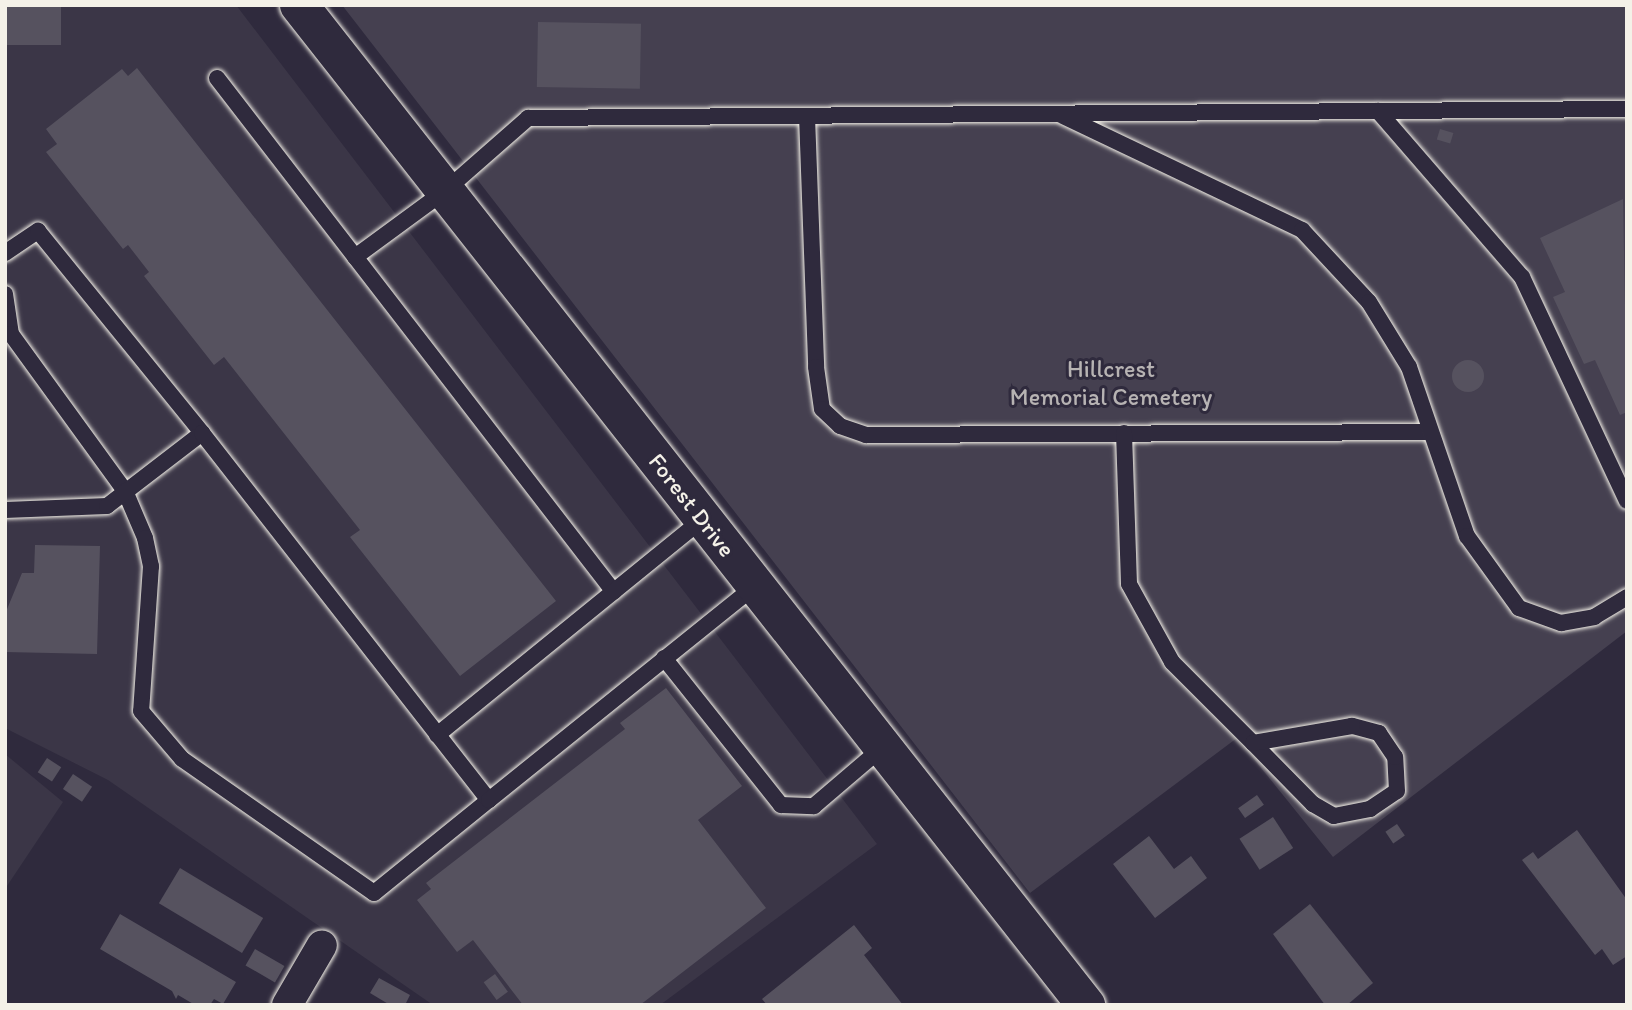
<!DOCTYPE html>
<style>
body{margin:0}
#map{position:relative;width:1632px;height:1010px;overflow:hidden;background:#2f2a3d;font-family:Itim,sans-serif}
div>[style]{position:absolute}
.built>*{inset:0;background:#3b3647}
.green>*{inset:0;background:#454050}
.building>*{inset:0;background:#56525f;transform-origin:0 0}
.round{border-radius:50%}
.roads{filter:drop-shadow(0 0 2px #f4f1e8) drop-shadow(0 0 2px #f4f1e8)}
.lane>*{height:16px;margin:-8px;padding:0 8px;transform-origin:8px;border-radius:8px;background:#2f2a3d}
.street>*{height:30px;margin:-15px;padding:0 15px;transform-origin:15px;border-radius:15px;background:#2f2a3d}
.secondary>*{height:38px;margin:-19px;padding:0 19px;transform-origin:19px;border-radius:19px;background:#2f2a3d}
span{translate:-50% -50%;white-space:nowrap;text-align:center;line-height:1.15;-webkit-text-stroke:6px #2f2a3d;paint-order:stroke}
.park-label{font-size:24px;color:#b7b3b3}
.street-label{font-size:24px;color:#f4f1e8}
.frame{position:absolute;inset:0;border:7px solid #f4f1e8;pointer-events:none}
</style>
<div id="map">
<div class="built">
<i style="clip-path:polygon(5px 5px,236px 5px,877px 844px,660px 1005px,433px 1005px,108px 780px,5px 728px)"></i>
<i style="clip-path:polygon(5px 754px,63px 802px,5px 889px)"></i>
</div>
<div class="green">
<i style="clip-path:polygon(342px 5px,1627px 5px,1627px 631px,1333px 857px,1237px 738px,1030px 893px)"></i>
</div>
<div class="building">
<i style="left:5px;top:5px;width:56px;height:40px"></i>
<i style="left:538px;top:22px;width:103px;height:65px;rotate:1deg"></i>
<i style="clip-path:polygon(137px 68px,556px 601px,460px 676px,350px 537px,360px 530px,224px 357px,214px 365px,144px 276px,149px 272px,128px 245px,123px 249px,46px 152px,57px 144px,46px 129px,122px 69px,128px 76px)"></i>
<i style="left:1440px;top:129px;width:14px;height:11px;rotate:17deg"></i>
<i style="clip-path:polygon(1623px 199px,1627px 412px,1620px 415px,1595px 360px,1584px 364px,1553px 297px,1565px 292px,1540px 238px)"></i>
<i class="round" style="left:1452px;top:360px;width:32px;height:32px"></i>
<i style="clip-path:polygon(35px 545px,100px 546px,97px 654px,5px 652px,5px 614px,22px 573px,34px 573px)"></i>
<i style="clip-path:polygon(666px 688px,742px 786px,698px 820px,766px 908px,640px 1005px,523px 1005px,473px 940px,457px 952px,417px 900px,431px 889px,426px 883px,625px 729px,620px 723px)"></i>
<i style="left:47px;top:758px;width:17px;height:17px;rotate:33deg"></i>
<i style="left:73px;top:774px;width:23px;height:18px;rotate:34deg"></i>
<i style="left:1257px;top:795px;width:12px;height:23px;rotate:55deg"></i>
<i style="left:1273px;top:817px;width:37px;height:40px;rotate:57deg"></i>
<i style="left:1397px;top:824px;width:14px;height:14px;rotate:56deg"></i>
<i style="clip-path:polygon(1577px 830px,1627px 900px,1627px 956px,1613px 965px,1602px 949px,1595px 955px,1522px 860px,1533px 852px,1538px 859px)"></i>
<i style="clip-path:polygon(1149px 836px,1174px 869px,1191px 856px,1207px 878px,1155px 918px,1113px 864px)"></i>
<i style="left:180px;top:868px;width:97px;height:41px;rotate:31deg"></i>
<i style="clip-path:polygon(1310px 904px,1373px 983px,1347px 1005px,1325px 1005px,1273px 934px)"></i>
<i style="clip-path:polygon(120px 914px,236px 982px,223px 1004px,214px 999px,210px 1005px,195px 1005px,178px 995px,176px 999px,172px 991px,100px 949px)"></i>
<i style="clip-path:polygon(854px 925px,872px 948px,864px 955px,903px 1005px,767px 1005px,762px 999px)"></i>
<i style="left:255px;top:949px;width:34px;height:19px;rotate:30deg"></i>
<i style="left:495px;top:974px;width:22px;height:14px;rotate:54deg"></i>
<i style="clip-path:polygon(379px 978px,410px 995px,405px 1005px,390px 1005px,370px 993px)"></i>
</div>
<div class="roads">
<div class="lane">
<i style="left:217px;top:78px;width:649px;rotate:52.32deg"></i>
<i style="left:1378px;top:111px;width:220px;rotate:49.1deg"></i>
<i style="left:1522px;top:277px;width:247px;rotate:64.9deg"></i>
<i style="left:807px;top:116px;width:251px;rotate:87.9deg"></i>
<i style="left:816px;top:367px;width:42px;rotate:81.9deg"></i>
<i style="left:822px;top:409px;width:25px;rotate:43deg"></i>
<i style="left:840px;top:426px;width:28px;rotate:19deg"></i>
<i style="left:866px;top:435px;width:564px;rotate:-0.3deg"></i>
<i style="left:1063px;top:116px;width:265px;rotate:25.5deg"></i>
<i style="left:1302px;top:230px;width:98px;rotate:47.1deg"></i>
<i style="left:1369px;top:302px;width:76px;rotate:58.4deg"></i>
<i style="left:1409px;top:367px;width:179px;rotate:71.1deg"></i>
<i style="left:1467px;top:536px;width:89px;rotate:54.2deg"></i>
<i style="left:1519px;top:608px;width:45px;rotate:19.7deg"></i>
<i style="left:1561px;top:623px;width:34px;rotate:-10deg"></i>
<i style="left:1594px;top:617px;width:39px;rotate:-31deg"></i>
<i style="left:5px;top:253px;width:40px;rotate:-34deg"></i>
<i style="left:38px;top:231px;width:260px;rotate:50.9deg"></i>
<i style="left:355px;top:257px;width:112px;rotate:-36.3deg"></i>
<i style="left:445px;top:191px;width:111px;rotate:-41.3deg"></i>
<i style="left:528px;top:118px;width:1099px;rotate:-0.47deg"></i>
<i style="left:5px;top:294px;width:40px;rotate:81.5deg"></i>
<i style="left:11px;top:334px;width:194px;rotate:54deg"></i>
<i style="left:125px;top:491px;width:51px;rotate:66.9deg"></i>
<i style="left:145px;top:538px;width:29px;rotate:78deg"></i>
<i style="left:151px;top:566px;width:145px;rotate:93.9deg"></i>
<i style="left:141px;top:711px;width:63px;rotate:49.5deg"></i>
<i style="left:182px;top:759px;width:234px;rotate:34.9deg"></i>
<i style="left:374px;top:893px;width:148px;rotate:-39deg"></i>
<i style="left:1124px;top:433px;width:151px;rotate:88.1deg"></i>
<i style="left:1129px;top:584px;width:89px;rotate:61.1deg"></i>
<i style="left:1172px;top:662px;width:115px;rotate:45deg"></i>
<i style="left:1253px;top:743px;width:86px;rotate:45.5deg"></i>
<i style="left:1313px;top:804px;width:24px;rotate:30deg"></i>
<i style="left:1334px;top:816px;width:37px;rotate:-11deg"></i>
<i style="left:1370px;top:809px;width:32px;rotate:-34deg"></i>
<i style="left:1397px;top:791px;width:34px;rotate:-93deg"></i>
<i style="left:1395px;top:757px;width:29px;rotate:-124deg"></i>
<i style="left:1379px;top:733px;width:28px;rotate:-165deg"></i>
<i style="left:1352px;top:726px;width:100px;rotate:170.3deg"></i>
<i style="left:5px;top:510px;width:102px;rotate:-2.2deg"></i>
<i style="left:107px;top:506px;width:120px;rotate:-37.5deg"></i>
<i style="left:202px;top:433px;width:466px;rotate:52deg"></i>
<i style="left:489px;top:800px;width:343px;rotate:-38.8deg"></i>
<i style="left:664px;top:658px;width:188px;rotate:51.5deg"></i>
<i style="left:781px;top:805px;width:33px;rotate:2deg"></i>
<i style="left:814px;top:806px;width:91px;rotate:-40.5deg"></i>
<i style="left:437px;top:735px;width:343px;rotate:-39.1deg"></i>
</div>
<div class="street">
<i style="left:287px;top:1005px;width:69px;rotate:-59.7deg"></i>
</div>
<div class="secondary">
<i style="left:299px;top:5px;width:1273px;rotate:51.8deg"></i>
</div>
</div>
<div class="park-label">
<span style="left:1111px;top:383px">Hillcrest<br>Memorial Cemetery</span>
</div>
<div class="street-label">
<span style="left:692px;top:505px;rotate:52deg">Forest Drive</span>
</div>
<div class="frame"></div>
</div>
